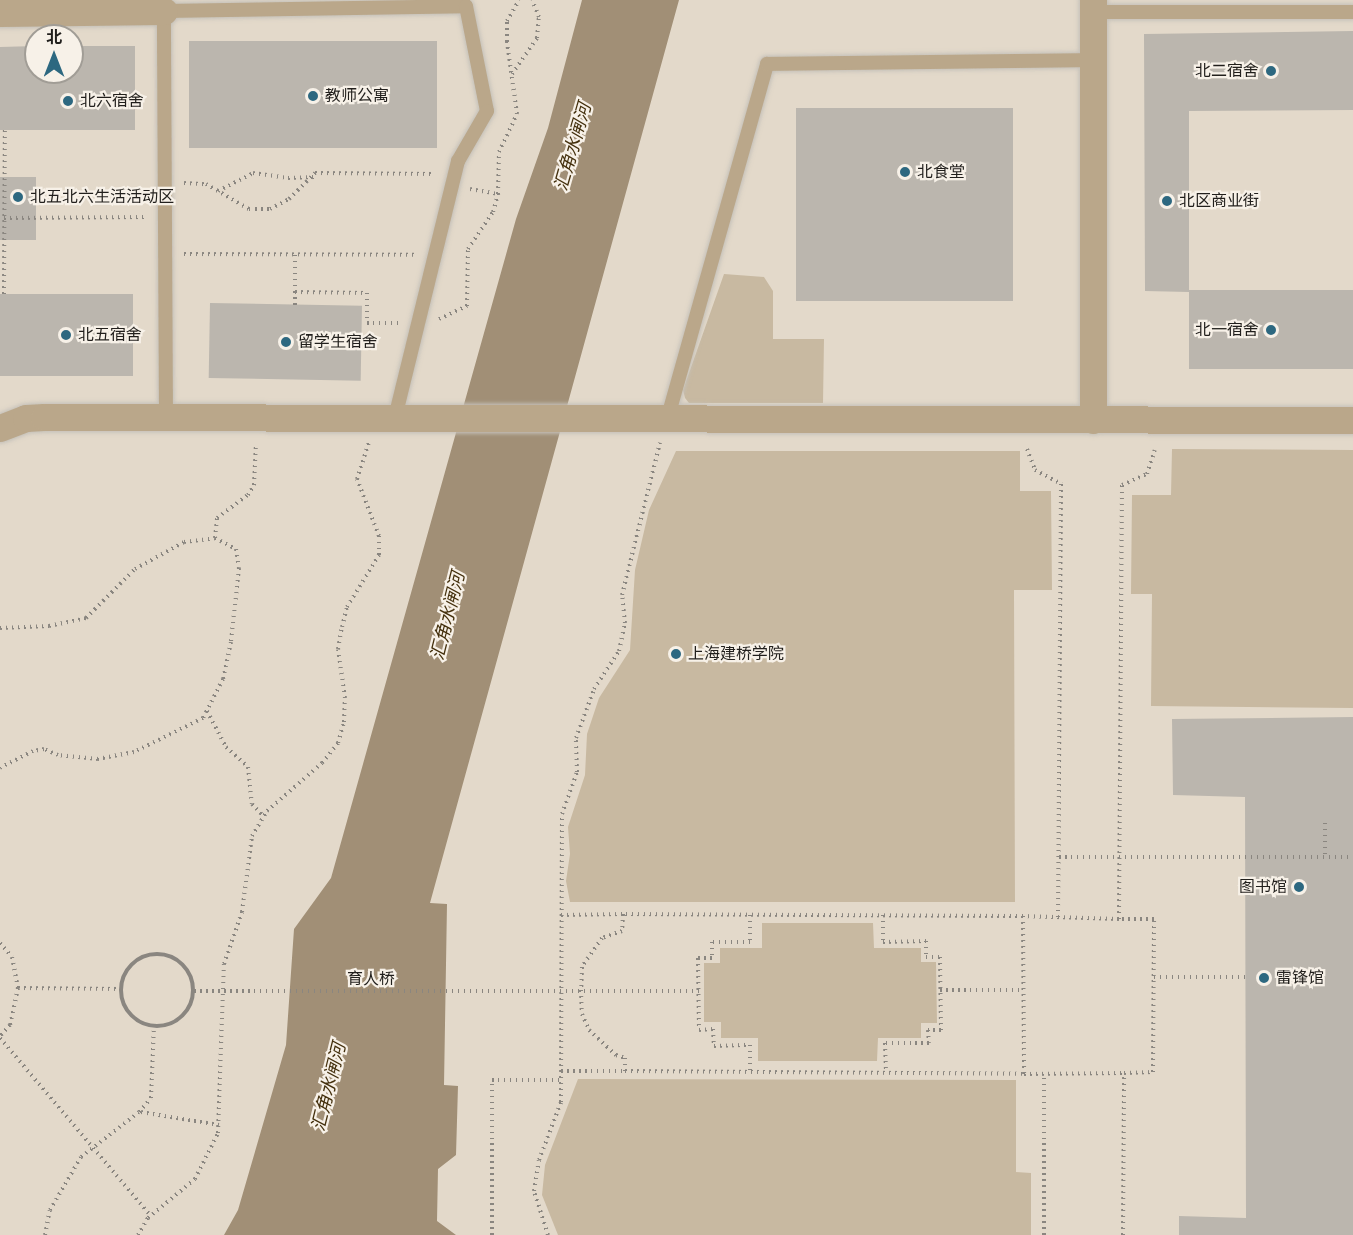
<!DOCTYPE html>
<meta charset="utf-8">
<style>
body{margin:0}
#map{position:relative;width:1353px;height:1235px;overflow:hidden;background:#e9e4db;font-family:Cabin,"Noto Sans SC",sans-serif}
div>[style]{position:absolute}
.built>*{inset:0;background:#e3d9ca}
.green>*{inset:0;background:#c8b9a1}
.water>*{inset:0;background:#a18f76}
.building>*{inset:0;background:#bbb6ae;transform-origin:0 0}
.path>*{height:4px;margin-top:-2px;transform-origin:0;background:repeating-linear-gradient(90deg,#8a8680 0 1.5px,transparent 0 6px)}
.path>.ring{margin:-2px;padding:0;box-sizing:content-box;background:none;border:4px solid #8a8680;border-radius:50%}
.roads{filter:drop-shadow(0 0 2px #c5c1b9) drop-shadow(0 0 2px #c5c1b9)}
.service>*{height:14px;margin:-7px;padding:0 7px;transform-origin:7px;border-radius:7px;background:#baa78a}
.minor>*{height:27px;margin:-13.5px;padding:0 13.5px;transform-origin:13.5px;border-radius:13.5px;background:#baa78a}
.dots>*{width:16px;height:16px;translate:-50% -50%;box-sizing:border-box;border:3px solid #f7f1e8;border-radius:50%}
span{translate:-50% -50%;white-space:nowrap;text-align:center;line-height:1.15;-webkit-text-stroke:4.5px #f7f1e8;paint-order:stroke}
.poi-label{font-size:16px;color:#211f1c}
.right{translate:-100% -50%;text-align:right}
.left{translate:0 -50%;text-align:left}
.street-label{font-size:16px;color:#211f1c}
.water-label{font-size:18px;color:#44300d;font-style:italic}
.north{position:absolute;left:24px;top:24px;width:60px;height:60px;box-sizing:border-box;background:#f7f1e8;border:2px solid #a19d96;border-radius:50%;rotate:0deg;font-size:16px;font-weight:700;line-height:24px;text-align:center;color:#211f1c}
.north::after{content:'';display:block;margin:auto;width:21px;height:27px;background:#2d6880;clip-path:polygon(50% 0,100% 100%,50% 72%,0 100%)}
</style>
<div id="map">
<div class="built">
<i style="clip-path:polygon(evenodd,0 0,1353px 0,1353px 1235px,0 1235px,0 0,36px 36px,72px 36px,72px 72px,36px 72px,36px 36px)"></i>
</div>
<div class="green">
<i style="clip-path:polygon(724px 274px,764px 277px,773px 291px,773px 339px,824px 339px,823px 403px,689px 403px,685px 398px,683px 390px)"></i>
<i style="clip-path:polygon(1172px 449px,1353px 450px,1353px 708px,1151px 706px,1152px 594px,1131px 594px,1132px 495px,1171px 495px)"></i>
<i style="clip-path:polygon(676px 451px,1020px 451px,1020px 491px,1051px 491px,1052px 590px,1014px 590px,1015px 902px,570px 902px,566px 881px,570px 854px,568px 827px,585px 775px,587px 734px,599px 698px,630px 650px,635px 570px,649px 510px)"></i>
<i style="clip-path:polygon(762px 923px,873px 923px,874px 948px,921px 948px,921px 962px,936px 962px,937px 1023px,921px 1023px,921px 1038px,878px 1038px,877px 1061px,758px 1061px,758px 1038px,721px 1038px,721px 1022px,704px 1022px,704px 963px,720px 963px,720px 948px,762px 948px)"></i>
<i style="clip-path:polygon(578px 1079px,1016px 1080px,1016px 1172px,1031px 1173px,1031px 1235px,558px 1235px,542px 1195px,545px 1165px)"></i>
</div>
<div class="water">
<i style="clip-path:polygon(582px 0,679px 0,430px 903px,447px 904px,444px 1085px,458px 1086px,456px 1155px,438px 1169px,437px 1221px,456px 1235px,224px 1235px,238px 1210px,286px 1045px,294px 929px,331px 878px,516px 219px,548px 128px)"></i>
</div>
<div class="building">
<i style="clip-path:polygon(1353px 31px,1353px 110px,1189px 111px,1189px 292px,1145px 291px,1144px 34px)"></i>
<i style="left:437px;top:41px;width:107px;height:248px;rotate:90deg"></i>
<i style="clip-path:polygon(36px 46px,36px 72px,72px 72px,72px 46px,135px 46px,135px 130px,0 130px,0 47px)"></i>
<i style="left:1013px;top:108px;width:193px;height:217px;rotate:90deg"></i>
<i style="left:0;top:177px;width:36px;height:63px"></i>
<i style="left:1353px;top:290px;width:79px;height:164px;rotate:90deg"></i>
<i style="left:0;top:294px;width:133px;height:82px"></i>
<i style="left:210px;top:303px;width:152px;height:75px;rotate:1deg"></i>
<i style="clip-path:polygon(1353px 717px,1353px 1235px,1179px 1235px,1179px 1216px,1246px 1218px,1245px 797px,1173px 795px,1172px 719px)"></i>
</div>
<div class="path">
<i style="left:512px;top:74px;width:44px;rotate:-55.2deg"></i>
<i style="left:537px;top:38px;width:21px;rotate:-85deg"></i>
<i style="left:539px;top:17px;width:18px;rotate:-112deg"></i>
<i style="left:184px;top:183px;width:22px;rotate:3deg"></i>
<i style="left:206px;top:184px;width:50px;rotate:30.2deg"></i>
<i style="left:249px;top:209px;width:21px"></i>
<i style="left:270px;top:209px;width:21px;rotate:-28deg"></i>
<i style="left:289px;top:199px;width:37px;rotate:-45deg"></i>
<i style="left:315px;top:173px;width:120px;rotate:0.5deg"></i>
<i style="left:470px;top:189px;width:28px;rotate:10deg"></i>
<i style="left:218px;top:191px;width:39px;rotate:-27deg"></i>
<i style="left:253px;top:173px;width:35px;rotate:8deg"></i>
<i style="left:288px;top:178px;width:26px;rotate:-2deg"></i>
<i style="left:4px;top:218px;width:142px;rotate:-0.4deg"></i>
<i style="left:184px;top:254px;width:232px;rotate:0.2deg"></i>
<i style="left:295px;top:255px;width:37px;rotate:90deg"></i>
<i style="left:295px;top:292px;width:72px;rotate:0.8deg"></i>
<i style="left:367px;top:293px;width:30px;rotate:90deg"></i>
<i style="left:367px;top:323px;width:31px"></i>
<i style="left:4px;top:294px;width:164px;rotate:-89.7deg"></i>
<i style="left:295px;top:305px;width:13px;rotate:-90deg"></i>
<i style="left:439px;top:319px;width:31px;rotate:-25deg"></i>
<i style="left:467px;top:306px;width:57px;rotate:-89deg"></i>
<i style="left:468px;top:249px;width:45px;rotate:-56deg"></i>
<i style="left:493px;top:212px;width:19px;rotate:-74deg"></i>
<i style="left:498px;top:194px;width:42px;rotate:-88.6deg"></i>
<i style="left:499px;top:152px;width:42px;rotate:-64.7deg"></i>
<i style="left:517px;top:114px;width:73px;rotate:-97.9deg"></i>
<i style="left:507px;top:42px;width:21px;rotate:-90deg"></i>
<i style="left:507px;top:21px;width:24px;rotate:-60deg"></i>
<i style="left:1027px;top:449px;width:22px;rotate:69deg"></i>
<i style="left:1035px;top:470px;width:30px;rotate:28deg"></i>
<i style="left:1061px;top:484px;width:433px;rotate:90.4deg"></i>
<i style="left:215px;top:538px;width:20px;rotate:-84deg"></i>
<i style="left:217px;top:518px;width:39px;rotate:-37deg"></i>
<i style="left:248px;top:495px;width:12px;rotate:-59deg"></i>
<i style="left:254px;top:485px;width:42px;rotate:-87.3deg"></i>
<i style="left:0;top:628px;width:49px;rotate:-2.3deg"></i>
<i style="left:49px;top:626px;width:38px;rotate:-12deg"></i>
<i style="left:86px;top:618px;width:69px;rotate:-45deg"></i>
<i style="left:135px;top:569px;width:56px;rotate:-28.9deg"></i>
<i style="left:184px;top:542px;width:31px;rotate:-7deg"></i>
<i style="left:215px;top:538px;width:24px;rotate:28deg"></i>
<i style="left:236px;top:549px;width:19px;rotate:81deg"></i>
<i style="left:239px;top:568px;width:74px;rotate:96.2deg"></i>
<i style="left:231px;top:642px;width:38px;rotate:102deg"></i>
<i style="left:223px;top:679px;width:44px;rotate:117.1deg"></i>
<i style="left:203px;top:718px;width:77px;rotate:153.8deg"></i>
<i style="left:134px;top:752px;width:37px;rotate:169deg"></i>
<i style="left:98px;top:759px;width:40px;rotate:-174.3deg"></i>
<i style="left:58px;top:755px;width:15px;rotate:-157deg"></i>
<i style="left:44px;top:749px;width:11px;rotate:170deg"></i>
<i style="left:33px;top:751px;width:37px;rotate:153deg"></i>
<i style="left:207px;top:711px;width:41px;rotate:62.2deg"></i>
<i style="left:226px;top:747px;width:30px;rotate:42deg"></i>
<i style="left:248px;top:767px;width:37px;rotate:84deg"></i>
<i style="left:252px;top:804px;width:16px;rotate:47deg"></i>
<i style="left:1325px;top:823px;width:34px;rotate:90deg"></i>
<i style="left:1059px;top:857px;width:294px"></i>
<i style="left:561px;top:915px;width:62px;rotate:-0.9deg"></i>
<i style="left:750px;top:915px;width:27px;rotate:90deg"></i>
<i style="left:750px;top:942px;width:38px;rotate:180deg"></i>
<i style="left:712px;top:942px;width:16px;rotate:90deg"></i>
<i style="left:712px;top:958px;width:14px;rotate:180deg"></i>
<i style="left:698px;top:958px;width:72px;rotate:89.2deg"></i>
<i style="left:699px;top:1030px;width:14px;rotate:-4deg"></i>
<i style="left:713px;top:1029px;width:17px;rotate:87deg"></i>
<i style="left:714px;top:1046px;width:36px;rotate:-2deg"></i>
<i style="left:750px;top:1045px;width:27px;rotate:90deg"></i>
<i style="left:883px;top:915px;width:27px;rotate:90deg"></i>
<i style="left:883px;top:942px;width:43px;rotate:-1.3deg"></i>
<i style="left:926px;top:941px;width:16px;rotate:90deg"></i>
<i style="left:926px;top:957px;width:14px"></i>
<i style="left:940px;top:957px;width:73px;rotate:89.2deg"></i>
<i style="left:941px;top:1030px;width:13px;rotate:180deg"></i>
<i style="left:928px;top:1030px;width:13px;rotate:86deg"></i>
<i style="left:929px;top:1043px;width:44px;rotate:180deg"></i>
<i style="left:885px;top:1043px;width:30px;rotate:88deg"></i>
<i style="left:1023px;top:916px;width:400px;rotate:-179.7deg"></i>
<i style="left:623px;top:914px;width:17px;rotate:93deg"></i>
<i style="left:622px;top:931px;width:21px;rotate:161deg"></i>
<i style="left:602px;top:938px;width:35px;rotate:125deg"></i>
<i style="left:582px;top:967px;width:23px;rotate:92deg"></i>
<i style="left:581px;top:990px;width:24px;rotate:88deg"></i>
<i style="left:582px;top:1014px;width:17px;rotate:66deg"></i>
<i style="left:589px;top:1030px;width:37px;rotate:43deg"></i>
<i style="left:616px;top:1055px;width:9px;rotate:18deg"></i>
<i style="left:625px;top:1058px;width:13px;rotate:90deg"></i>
<i style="left:625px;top:1071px;width:399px;rotate:0.4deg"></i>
<i style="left:1119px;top:919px;width:96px;rotate:-178.2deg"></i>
<i style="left:1023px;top:916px;width:158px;rotate:89.6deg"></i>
<i style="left:1024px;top:1074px;width:100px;rotate:-0.6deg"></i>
<i style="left:0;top:943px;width:18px;rotate:49deg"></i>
<i style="left:12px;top:957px;width:32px;rotate:79deg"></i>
<i style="left:18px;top:988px;width:38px;rotate:102deg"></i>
<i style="left:10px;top:1025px;width:15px;rotate:132deg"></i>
<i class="ring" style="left:121px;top:954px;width:68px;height:68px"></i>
<i style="left:1154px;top:977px;width:91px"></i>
<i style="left:18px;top:988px;width:103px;rotate:0.6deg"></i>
<i style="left:940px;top:990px;width:83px"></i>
<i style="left:194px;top:991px;width:505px"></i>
<i style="left:0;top:1038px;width:233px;rotate:49.7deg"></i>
<i style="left:561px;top:1071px;width:64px"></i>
<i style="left:141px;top:1112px;width:79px;rotate:9.5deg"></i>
<i style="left:45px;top:1235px;width:25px;rotate:-79deg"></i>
<i style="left:50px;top:1210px;width:61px;rotate:-59.7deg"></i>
<i style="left:81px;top:1157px;width:73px;rotate:-37.8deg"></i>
<i style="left:139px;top:1112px;width:18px;rotate:-49deg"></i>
<i style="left:151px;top:1098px;width:71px;rotate:-87.6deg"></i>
<i style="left:138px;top:1235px;width:20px;rotate:-60deg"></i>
<i style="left:148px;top:1218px;width:61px;rotate:-39.7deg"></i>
<i style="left:195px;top:1179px;width:51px;rotate:-63.4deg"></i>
<i style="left:218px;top:1133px;width:169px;rotate:-88deg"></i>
<i style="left:224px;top:964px;width:55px;rotate:-70.9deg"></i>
<i style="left:242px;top:912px;width:77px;rotate:-82.5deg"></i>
<i style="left:252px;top:836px;width:29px;rotate:-59deg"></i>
<i style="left:267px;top:811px;width:73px;rotate:-41.1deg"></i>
<i style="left:322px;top:763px;width:26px;rotate:-51deg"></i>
<i style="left:338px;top:743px;width:22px;rotate:-74deg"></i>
<i style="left:344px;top:722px;width:24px;rotate:-88deg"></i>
<i style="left:345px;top:698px;width:49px;rotate:-98.1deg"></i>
<i style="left:338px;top:649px;width:22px;rotate:-80deg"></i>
<i style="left:342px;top:627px;width:21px;rotate:-76deg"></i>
<i style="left:347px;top:607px;width:61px;rotate:-58.4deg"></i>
<i style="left:379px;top:555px;width:19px;rotate:-90deg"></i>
<i style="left:379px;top:536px;width:61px;rotate:-111.1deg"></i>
<i style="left:357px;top:479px;width:39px;rotate:-72deg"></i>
<i style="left:492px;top:1235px;width:155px;rotate:-90deg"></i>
<i style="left:492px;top:1080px;width:69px"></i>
<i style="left:548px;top:1235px;width:46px;rotate:-107.7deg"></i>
<i style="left:534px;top:1191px;width:31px;rotate:-81deg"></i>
<i style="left:539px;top:1160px;width:62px;rotate:-69.2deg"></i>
<i style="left:561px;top:1102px;width:288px;rotate:-89.8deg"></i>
<i style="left:562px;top:814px;width:45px;rotate:-70.3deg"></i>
<i style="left:577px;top:772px;width:34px;rotate:-92deg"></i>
<i style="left:576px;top:738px;width:52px;rotate:-69.8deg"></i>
<i style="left:594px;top:689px;width:45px;rotate:-56.7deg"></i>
<i style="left:619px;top:651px;width:29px;rotate:-78deg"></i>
<i style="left:625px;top:623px;width:28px;rotate:-96deg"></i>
<i style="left:622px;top:595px;width:157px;rotate:-76deg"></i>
<i style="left:1044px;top:1235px;width:161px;rotate:-90deg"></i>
<i style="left:1123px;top:1235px;width:162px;rotate:-89.6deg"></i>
<i style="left:1124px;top:1073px;width:29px;rotate:-2deg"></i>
<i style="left:1153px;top:1072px;width:153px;rotate:-89.6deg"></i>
<i style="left:1154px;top:919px;width:35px;rotate:180deg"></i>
<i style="left:1119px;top:919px;width:434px;rotate:-89.6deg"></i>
<i style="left:1122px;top:485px;width:27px;rotate:-24deg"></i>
<i style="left:1147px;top:474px;width:25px;rotate:-72deg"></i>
</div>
<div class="roads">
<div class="service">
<i style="left:1093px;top:12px;width:260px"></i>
<i style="left:166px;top:417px;width:406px;rotate:-90.3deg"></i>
<i style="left:164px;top:11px;width:302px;rotate:-0.9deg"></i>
<i style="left:466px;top:6px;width:107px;rotate:78.7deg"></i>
<i style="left:487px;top:111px;width:58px;rotate:120.1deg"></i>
<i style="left:458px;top:161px;width:265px;rotate:103.8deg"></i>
<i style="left:667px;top:420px;width:370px;rotate:-74.3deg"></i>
<i style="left:767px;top:64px;width:326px;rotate:-0.7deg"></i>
</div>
<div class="minor">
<i style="left:1093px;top:0;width:420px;rotate:90deg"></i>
<i style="left:0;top:13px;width:164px;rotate:-0.7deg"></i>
<i style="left:0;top:428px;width:28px;rotate:-21deg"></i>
<i style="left:26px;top:418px;width:18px;rotate:-3deg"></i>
<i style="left:44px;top:417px;width:1309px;rotate:0.13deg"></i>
</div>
</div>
<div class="dots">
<i style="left:1271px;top:71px;background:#2d6880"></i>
<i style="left:313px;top:96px;background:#2d6880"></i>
<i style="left:68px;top:101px;background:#2d6880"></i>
<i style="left:905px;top:172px;background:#2d6880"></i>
<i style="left:18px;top:197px;background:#2d6880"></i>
<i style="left:1167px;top:201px;background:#2d6880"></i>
<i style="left:1271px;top:330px;background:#2d6880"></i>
<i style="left:66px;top:335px;background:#2d6880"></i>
<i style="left:286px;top:342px;background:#2d6880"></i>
<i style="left:676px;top:654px;background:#2d6880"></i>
<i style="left:1299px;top:887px;background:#2d6880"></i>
<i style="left:1264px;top:978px;background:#2d6880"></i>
</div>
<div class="poi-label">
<span class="right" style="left:1259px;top:71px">北二宿舍</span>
<span class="left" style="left:325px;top:96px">教师公寓</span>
<span class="left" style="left:80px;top:101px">北六宿舍</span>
<span class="left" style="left:917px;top:172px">北食堂</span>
<span class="left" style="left:30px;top:197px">北五北六生活活动区</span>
<span class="left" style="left:1179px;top:201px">北区商业街</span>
<span class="right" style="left:1259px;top:330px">北一宿舍</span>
<span class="left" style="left:78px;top:335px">北五宿舍</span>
<span class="left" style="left:298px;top:342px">留学生宿舍</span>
<span class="left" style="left:688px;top:654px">上海建桥学院</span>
<span class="right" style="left:1287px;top:887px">图书馆</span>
<span class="left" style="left:1276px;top:978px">雷锋馆</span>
</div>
<div class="street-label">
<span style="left:371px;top:979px">育人桥</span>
</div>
<div class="water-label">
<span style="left:573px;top:147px;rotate:-74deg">汇角水闸河</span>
<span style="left:448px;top:616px;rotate:-76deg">汇角水闸河</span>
<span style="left:329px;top:1087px;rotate:-76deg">汇角水闸河</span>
</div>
<div class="north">北</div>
</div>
